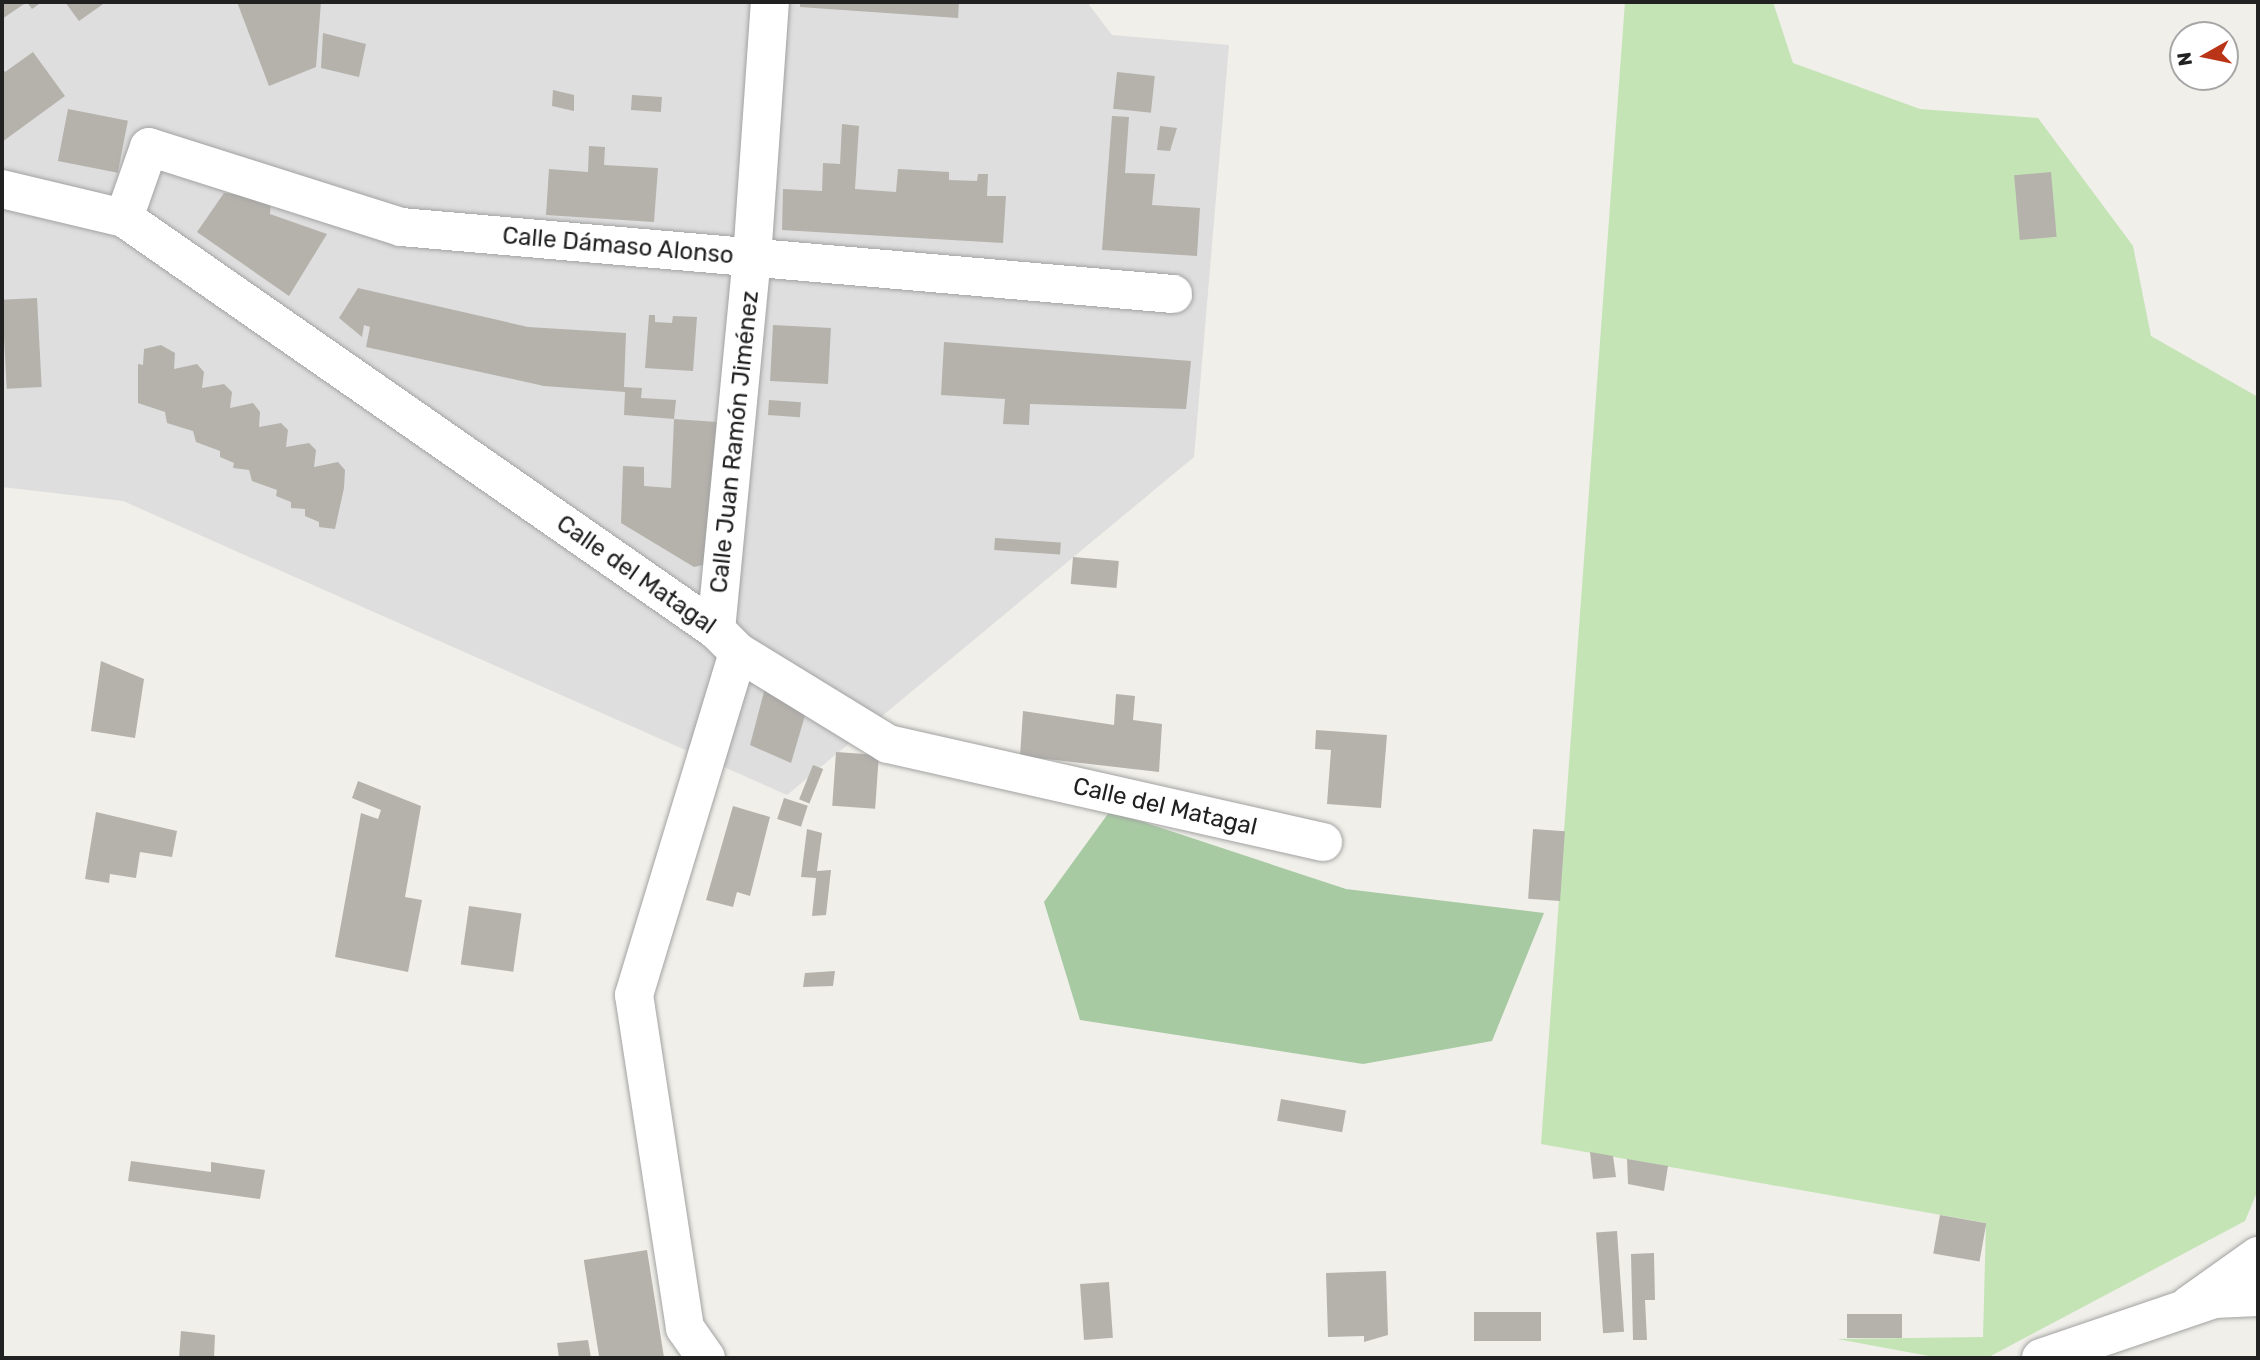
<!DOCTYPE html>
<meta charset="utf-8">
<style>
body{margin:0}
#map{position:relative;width:2260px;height:1360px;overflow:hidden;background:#f0efe9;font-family:Rubik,sans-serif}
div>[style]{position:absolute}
.residential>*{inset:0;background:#dfdede}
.grass>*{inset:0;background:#c4e4b6}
.forest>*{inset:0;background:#a8caa3}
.building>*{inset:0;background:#b5b2ac;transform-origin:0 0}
.roads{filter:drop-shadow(0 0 2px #a2a2a2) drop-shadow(0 0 2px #a2a2a2)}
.minor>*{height:38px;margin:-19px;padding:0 19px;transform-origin:19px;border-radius:19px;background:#fff}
span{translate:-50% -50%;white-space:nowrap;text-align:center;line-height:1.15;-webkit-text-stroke:5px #fff;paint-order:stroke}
.street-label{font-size:24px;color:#212121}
.frame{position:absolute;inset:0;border:4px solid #212121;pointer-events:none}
.north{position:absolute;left:2169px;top:21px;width:70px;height:70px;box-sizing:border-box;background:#fff;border:2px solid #a6a6a6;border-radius:50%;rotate:261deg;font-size:19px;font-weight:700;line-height:28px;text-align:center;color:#212121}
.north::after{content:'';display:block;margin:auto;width:24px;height:32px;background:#ba3418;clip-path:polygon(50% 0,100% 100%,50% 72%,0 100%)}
</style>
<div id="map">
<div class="residential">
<i style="clip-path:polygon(2px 2px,1087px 2px,1112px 35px,1229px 45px,1194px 457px,787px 795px,123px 501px,2px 487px)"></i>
</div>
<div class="grass">
<i style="clip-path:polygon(1625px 2px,1773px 2px,1793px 63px,1920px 109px,2038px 118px,2133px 246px,2151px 336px,2258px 397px,2258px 1190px,2245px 1221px,1987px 1358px,1940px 1358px,1837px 1339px,1983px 1337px,1986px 1223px,1541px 1144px)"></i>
</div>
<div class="forest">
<i style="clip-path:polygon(1110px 811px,1346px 889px,1544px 913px,1492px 1041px,1363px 1064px,1080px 1020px,1044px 902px)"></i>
</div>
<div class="building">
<i style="clip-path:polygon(2px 2px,42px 2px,32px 9px,27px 2px,2px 19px)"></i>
<i style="clip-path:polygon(65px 2px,106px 2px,79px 21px)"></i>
<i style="clip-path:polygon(237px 2px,321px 2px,316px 67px,269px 86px)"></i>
<i style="clip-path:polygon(800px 2px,959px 2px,958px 18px,800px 7px)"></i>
<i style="clip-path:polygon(323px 33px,366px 44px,359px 77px,321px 68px)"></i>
<i style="clip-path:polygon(33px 52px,65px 96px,2px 142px,2px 67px,5px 72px)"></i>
<i style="left:1117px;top:72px;width:38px;height:37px;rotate:6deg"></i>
<i style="clip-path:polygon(553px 90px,574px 95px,574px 111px,552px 106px)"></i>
<i style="left:632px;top:95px;width:30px;height:15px;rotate:4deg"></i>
<i style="left:68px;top:109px;width:61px;height:53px;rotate:11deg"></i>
<i style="clip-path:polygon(1112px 116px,1129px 117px,1125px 173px,1155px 174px,1152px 205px,1200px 208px,1197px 256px,1102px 250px)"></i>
<i style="clip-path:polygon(842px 124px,859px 126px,855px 189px,896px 192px,898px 169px,949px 172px,949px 180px,977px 181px,978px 174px,988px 174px,987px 196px,1006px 196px,1003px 243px,782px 230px,783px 189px,822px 191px,823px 163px,840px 164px)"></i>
<i style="clip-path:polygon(1160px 126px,1177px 128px,1170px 151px,1157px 150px)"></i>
<i style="clip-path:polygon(589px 146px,605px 147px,604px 165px,658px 168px,654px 222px,546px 215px,549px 169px,588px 172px)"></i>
<i style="left:2051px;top:172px;width:65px;height:37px;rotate:85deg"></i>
<i style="clip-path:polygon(224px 193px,271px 198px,270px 214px,327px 234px,289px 296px,197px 232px)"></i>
<i style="clip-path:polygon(358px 288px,528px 327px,626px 333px,624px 387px,642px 388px,641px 398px,676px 400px,674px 419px,717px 422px,707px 564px,694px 567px,621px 523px,623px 466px,644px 467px,644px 486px,671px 488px,674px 419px,624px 415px,625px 392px,544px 386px,366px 347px,370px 327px,364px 325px,362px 337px,339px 318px)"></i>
<i style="left:37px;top:298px;width:89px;height:35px;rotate:87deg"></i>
<i style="clip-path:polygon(649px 315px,655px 315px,655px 322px,672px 323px,673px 316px,697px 317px,693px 371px,645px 368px)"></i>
<i style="left:773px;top:325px;width:58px;height:56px;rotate:3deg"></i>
<i style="clip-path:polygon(944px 342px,1191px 361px,1186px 409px,1030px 404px,1029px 425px,1003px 424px,1005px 399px,941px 395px)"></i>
<i style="clip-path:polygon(161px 345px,175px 353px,174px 369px,197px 364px,204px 372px,202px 388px,224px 384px,232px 392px,230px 408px,253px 403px,260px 412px,259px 427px,281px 423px,288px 430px,286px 447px,309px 443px,316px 450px,314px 467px,338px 462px,345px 470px,344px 488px,335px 529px,319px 527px,319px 522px,305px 516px,305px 509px,291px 508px,291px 502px,276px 496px,277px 490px,252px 481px,249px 470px,233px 468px,234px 463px,220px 457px,220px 451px,196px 442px,193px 431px,167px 423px,165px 412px,138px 403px,138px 364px,143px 365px,144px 349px)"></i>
<i style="left:769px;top:400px;width:32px;height:15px;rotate:4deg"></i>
<i style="left:995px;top:538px;width:66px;height:12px;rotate:4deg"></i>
<i style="left:1073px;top:557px;width:46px;height:27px;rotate:5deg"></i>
<i style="clip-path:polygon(101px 661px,144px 679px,135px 738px,91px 731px)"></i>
<i style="clip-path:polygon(765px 688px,806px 712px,791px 763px,750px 745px)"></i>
<i style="clip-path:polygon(1116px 694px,1135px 696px,1133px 720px,1162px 724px,1159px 772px,1020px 756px,1023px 711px,1114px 725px)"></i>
<i style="clip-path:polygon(1316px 730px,1387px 735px,1381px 808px,1327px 804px,1331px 750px,1315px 749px)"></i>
<i style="left:836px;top:752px;width:43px;height:54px;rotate:4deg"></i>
<i style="left:813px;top:765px;width:11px;height:37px;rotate:22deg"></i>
<i style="clip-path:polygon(358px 781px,421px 806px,405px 897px,422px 900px,408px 972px,335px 957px,361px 813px,378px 819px,381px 810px,352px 798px)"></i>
<i style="left:784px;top:798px;width:25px;height:22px;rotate:18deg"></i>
<i style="clip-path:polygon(733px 806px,770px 817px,750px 896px,737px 892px,733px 907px,706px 900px)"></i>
<i style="clip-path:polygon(96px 812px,177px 831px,172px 857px,140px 852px,136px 878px,110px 874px,109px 883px,85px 879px)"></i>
<i style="clip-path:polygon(807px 829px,822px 833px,817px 871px,831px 870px,826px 915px,812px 916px,816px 878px,801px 877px)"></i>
<i style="left:1533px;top:829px;width:32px;height:70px;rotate:4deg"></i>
<i style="left:469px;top:906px;width:53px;height:59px;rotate:8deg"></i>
<i style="clip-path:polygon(835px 971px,833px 986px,803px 987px,805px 973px)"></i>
<i style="left:1281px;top:1099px;width:66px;height:22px;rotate:10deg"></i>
<i style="clip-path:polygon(1590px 1152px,1613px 1156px,1616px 1177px,1593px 1179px)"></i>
<i style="clip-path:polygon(1627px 1159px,1668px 1166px,1664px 1191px,1628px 1184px)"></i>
<i style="clip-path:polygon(131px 1161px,211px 1172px,211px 1162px,265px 1170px,260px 1199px,128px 1181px)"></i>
<i style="left:1940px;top:1215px;width:47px;height:39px;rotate:10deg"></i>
<i style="left:1617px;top:1231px;width:101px;height:21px;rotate:86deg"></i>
<i style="left:647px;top:1250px;width:109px;height:64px;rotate:81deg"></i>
<i style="clip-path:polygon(1654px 1253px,1655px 1300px,1645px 1300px,1647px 1340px,1633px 1340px,1631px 1254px)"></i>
<i style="clip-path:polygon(1386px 1271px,1388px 1335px,1364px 1342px,1364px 1336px,1328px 1337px,1326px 1273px)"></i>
<i style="left:1109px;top:1282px;width:56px;height:29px;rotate:86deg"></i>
<i style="left:1474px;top:1312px;width:67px;height:29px"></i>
<i style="left:1902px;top:1314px;width:24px;height:55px;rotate:90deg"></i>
<i style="clip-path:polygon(181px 1331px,215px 1335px,214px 1358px,179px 1358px)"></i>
<i style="clip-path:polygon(588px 1340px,591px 1358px,559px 1358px,557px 1343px)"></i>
</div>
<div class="roads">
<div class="minor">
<i style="left:2px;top:189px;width:125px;rotate:13.4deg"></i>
<i style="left:124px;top:218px;width:721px;rotate:34.84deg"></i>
<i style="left:716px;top:630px;width:31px;rotate:45deg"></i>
<i style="left:738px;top:652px;width:176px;rotate:31.5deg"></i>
<i style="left:888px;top:744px;width:446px;rotate:12.7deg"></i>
<i style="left:124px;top:218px;width:75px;rotate:-70.6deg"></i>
<i style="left:149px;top:147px;width:264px;rotate:17.6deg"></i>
<i style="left:401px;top:227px;width:775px;rotate:4.96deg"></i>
<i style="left:716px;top:630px;width:374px;rotate:-84.5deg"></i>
<i style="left:752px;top:258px;width:257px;rotate:-86deg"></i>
<i style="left:2189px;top:1305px;width:85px;rotate:-35.4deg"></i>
<i style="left:706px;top:1358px;width:37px;rotate:-125deg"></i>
<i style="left:685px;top:1328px;width:337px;rotate:-98.7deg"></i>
<i style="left:634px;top:995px;width:358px;rotate:-73.1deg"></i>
<i style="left:2041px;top:1358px;width:183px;rotate:-18.8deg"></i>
<i style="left:2214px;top:1299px;width:44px;rotate:-2.6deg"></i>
</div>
</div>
<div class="street-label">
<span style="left:618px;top:246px;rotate:5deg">Calle Dámaso Alonso</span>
<span style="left:735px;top:442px;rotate:-84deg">Calle Juan Ramón Jiménez</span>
<span style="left:636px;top:575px;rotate:35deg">Calle del Matagal</span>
<span style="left:1165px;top:807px;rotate:13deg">Calle del Matagal</span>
</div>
<div class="frame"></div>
<div class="north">N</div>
</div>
